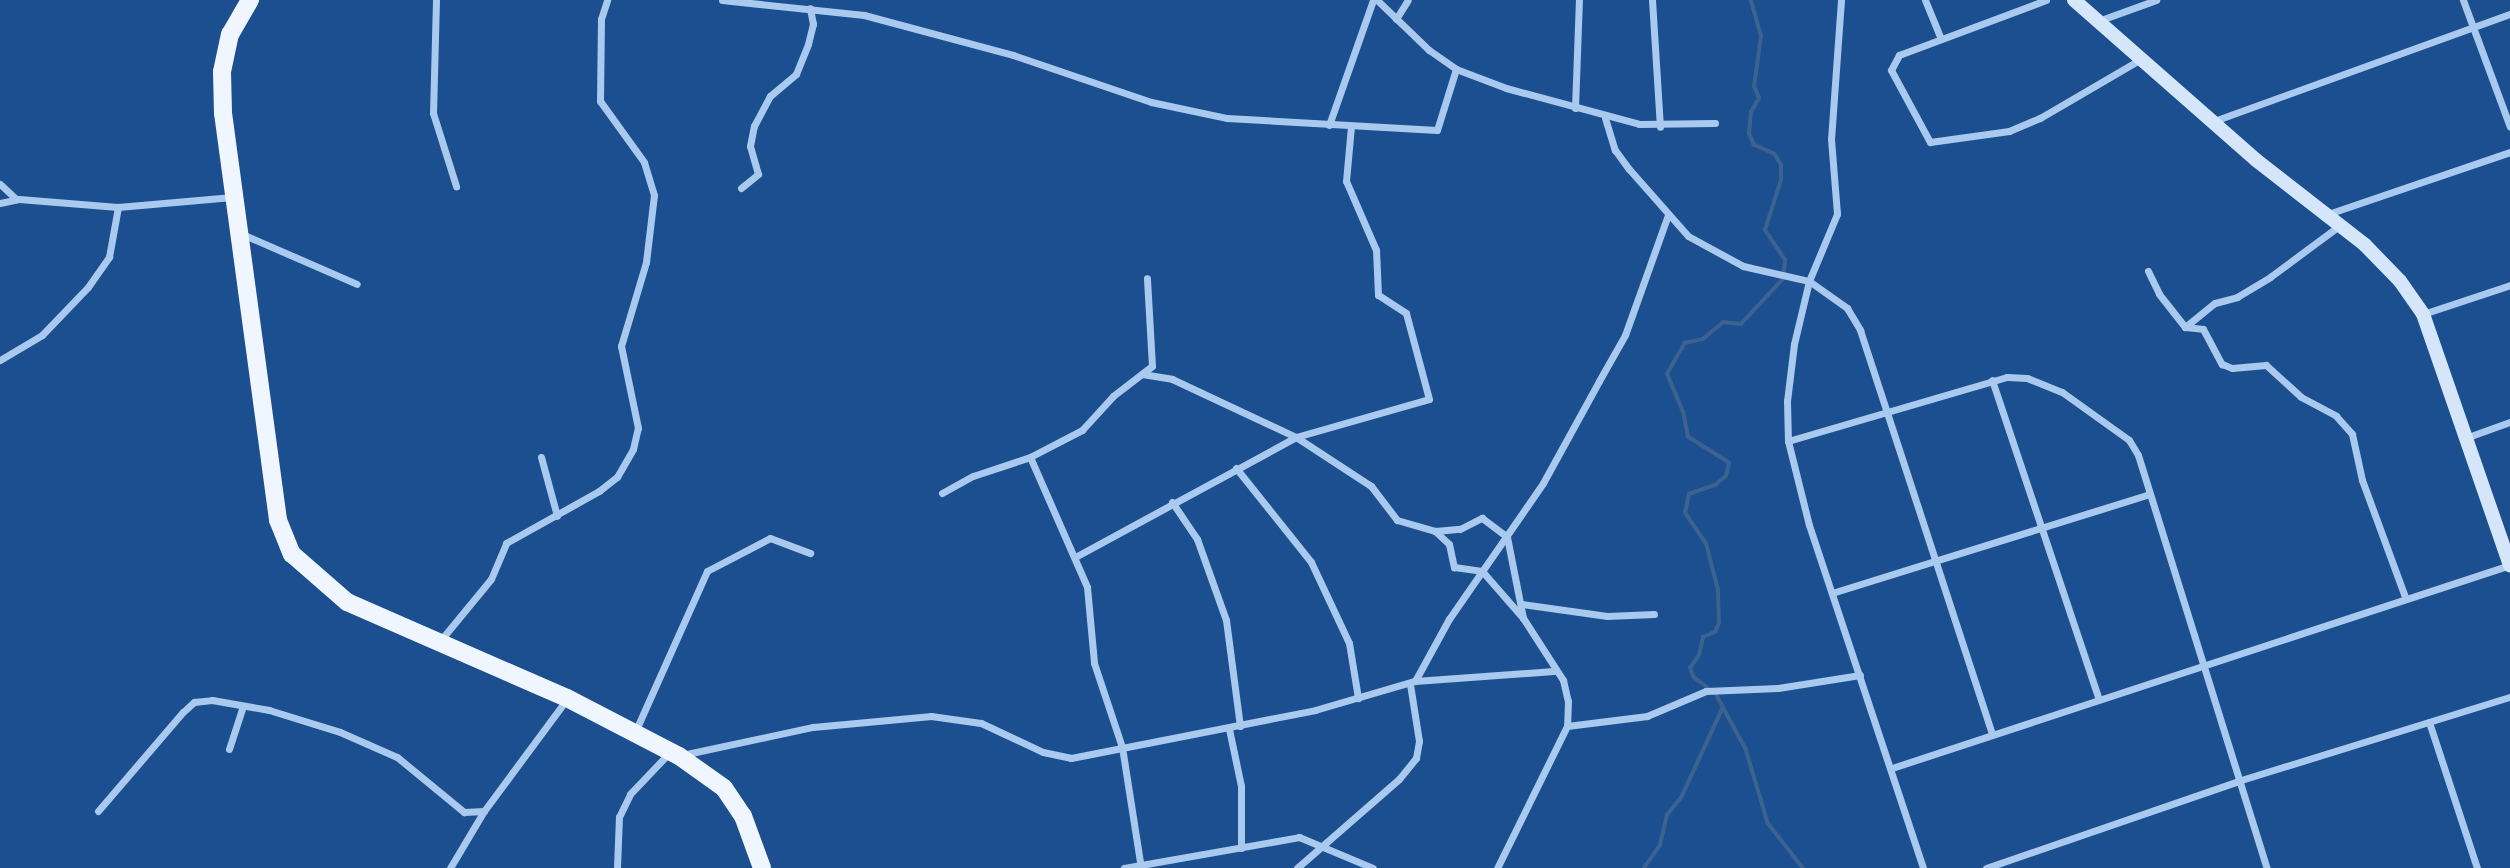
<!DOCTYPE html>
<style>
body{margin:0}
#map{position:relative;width:2510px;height:868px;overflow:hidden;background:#1b4f8f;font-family:"Work Sans",sans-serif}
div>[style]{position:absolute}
.stream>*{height:3.5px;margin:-1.75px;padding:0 1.75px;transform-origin:1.75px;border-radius:1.75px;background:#3c6290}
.street>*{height:7px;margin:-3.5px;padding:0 3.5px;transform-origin:3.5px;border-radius:3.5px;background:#a9c9ee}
.secondary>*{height:14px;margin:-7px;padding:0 7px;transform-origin:7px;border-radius:7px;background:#d6e6fa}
.primary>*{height:18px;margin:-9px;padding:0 9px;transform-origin:9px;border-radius:9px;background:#f0f6ff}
span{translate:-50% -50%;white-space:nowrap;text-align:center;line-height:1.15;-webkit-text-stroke:7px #1b4f8f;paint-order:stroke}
</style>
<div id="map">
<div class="stream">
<i style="left:1708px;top:688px;width:17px;rotate:-144deg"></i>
<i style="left:1694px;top:678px;width:11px;rotate:-112deg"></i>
<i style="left:1690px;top:668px;width:16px;rotate:-55deg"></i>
<i style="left:1699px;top:655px;width:18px;rotate:-77deg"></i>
<i style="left:1703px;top:637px;width:13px;rotate:-23deg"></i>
<i style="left:1715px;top:632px;width:10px;rotate:-66deg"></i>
<i style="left:1719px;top:623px;width:33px;rotate:-92deg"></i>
<i style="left:1718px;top:590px;width:48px;rotate:-104.6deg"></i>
<i style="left:1706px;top:544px;width:37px;rotate:-124deg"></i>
<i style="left:1685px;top:513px;width:19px;rotate:-78deg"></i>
<i style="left:1689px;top:494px;width:28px;rotate:-19deg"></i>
<i style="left:1715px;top:485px;width:14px;rotate:-39deg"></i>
<i style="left:1726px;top:476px;width:13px;rotate:-77deg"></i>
<i style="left:1729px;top:463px;width:49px;rotate:-147.6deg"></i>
<i style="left:1688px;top:437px;width:25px;rotate:-101deg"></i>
<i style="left:1683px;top:412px;width:41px;rotate:-112.8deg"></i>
<i style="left:1667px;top:374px;width:36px;rotate:-60deg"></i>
<i style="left:1685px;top:343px;width:18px;rotate:-13deg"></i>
<i style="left:1703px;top:339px;width:26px;rotate:-40deg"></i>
<i style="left:1723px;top:322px;width:18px;rotate:6deg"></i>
<i style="left:1741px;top:324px;width:62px;rotate:-47deg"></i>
<i style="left:1783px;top:279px;width:19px;rotate:-84deg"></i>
<i style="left:1785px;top:260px;width:36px;rotate:-124deg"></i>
<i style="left:1765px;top:230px;width:52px;rotate:-72.3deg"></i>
<i style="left:1781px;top:180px;width:15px;rotate:-90deg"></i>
<i style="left:1781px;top:165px;width:13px;rotate:-122deg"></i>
<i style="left:1774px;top:154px;width:22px;rotate:-156deg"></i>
<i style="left:1754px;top:145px;width:12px;rotate:-114deg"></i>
<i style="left:1749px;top:134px;width:22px;rotate:-85deg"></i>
<i style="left:1751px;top:112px;width:16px;rotate:-60deg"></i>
<i style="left:1759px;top:98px;width:12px;rotate:-114deg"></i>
<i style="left:1754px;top:87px;width:51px;rotate:-82.2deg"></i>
<i style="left:1761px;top:36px;width:37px;rotate:-106deg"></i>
<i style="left:1715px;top:692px;width:65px;rotate:61.5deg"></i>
<i style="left:1746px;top:749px;width:77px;rotate:73.4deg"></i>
<i style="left:1768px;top:823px;width:57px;rotate:52.1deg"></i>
<i style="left:1644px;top:868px;width:28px;rotate:-55deg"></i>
<i style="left:1660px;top:845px;width:31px;rotate:-77deg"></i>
<i style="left:1667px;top:815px;width:22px;rotate:-51deg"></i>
<i style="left:1681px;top:798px;width:100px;rotate:-65.2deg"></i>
</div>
<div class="street">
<i style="left:436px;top:0;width:113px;rotate:91.5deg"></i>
<i style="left:433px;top:113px;width:77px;rotate:72.5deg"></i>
<i style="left:722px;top:0;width:143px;rotate:6deg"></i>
<i style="left:864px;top:15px;width:154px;rotate:15deg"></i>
<i style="left:1013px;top:55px;width:146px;rotate:18.8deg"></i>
<i style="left:1151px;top:102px;width:78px;rotate:11.9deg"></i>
<i style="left:1227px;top:118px;width:210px;rotate:3.3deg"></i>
<i style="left:1437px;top:130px;width:64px;rotate:-72.7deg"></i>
<i style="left:1377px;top:0;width:72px;rotate:43.9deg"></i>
<i style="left:1429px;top:50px;width:33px;rotate:35deg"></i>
<i style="left:1456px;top:69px;width:53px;rotate:20.8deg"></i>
<i style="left:1506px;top:88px;width:138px;rotate:15.1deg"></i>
<i style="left:1639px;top:124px;width:76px;rotate:-0.8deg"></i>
<i style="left:1652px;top:0;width:127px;rotate:86.4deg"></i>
<i style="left:1841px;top:0;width:139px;rotate:94.1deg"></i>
<i style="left:1831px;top:139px;width:75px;rotate:85.4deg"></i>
<i style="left:1837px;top:214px;width:73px;rotate:112.7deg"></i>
<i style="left:1809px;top:281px;width:65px;rotate:103.4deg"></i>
<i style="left:1794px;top:344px;width:57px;rotate:97deg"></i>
<i style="left:1787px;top:401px;width:40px;rotate:88.6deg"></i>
<i style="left:1788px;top:441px;width:87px;rotate:76deg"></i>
<i style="left:1809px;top:525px;width:361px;rotate:71.6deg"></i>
<i style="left:1925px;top:0;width:42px;rotate:67.7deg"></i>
<i style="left:2046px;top:0;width:157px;rotate:159.5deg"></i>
<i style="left:1899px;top:55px;width:17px;rotate:118deg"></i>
<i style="left:1891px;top:70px;width:82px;rotate:61.6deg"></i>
<i style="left:1930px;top:142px;width:80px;rotate:-7.9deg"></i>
<i style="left:2009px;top:131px;width:34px;rotate:-23deg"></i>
<i style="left:2040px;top:118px;width:117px;rotate:-30.3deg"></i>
<i style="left:2463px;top:0;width:135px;rotate:69.7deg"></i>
<i style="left:1396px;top:19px;width:22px;rotate:-58deg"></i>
<i style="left:2098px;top:21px;width:62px;rotate:-19.9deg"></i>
<i style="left:1575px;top:108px;width:108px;rotate:-87.9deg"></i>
<i style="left:1605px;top:118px;width:34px;rotate:73deg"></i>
<i style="left:1615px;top:150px;width:24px;rotate:54deg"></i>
<i style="left:1629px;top:169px;width:89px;rotate:48.6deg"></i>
<i style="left:1688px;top:236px;width:63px;rotate:28.6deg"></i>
<i style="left:1743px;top:266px;width:68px;rotate:12.8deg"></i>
<i style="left:1809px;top:281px;width:47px;rotate:35.4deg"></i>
<i style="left:1847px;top:308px;width:26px;rotate:59deg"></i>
<i style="left:1860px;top:330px;width:424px;rotate:71.9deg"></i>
<i style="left:2214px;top:121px;width:315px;rotate:-19.9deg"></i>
<i style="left:1329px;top:125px;width:133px;rotate:-70.6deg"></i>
<i style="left:0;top:184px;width:22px;rotate:43deg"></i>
<i style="left:741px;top:188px;width:22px;rotate:-39deg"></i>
<i style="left:758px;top:174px;width:29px;rotate:-106deg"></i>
<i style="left:750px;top:146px;width:20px;rotate:-79deg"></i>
<i style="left:754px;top:126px;width:34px;rotate:-62deg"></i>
<i style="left:770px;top:96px;width:34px;rotate:-40deg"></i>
<i style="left:796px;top:74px;width:32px;rotate:-68deg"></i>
<i style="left:808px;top:44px;width:21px;rotate:-76deg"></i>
<i style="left:813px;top:24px;width:16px;rotate:-101deg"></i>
<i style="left:0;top:203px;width:19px;rotate:-12deg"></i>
<i style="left:19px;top:199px;width:99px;rotate:4.6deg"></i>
<i style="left:118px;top:207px;width:115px;rotate:-5deg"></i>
<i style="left:2325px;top:215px;width:195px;rotate:-18.8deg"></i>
<i style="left:242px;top:234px;width:125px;rotate:23.5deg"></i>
<i style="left:2148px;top:271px;width:25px;rotate:64deg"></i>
<i style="left:2159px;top:294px;width:42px;rotate:51.8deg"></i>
<i style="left:2185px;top:327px;width:18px;rotate:6deg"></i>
<i style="left:2203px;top:329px;width:40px;rotate:62deg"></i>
<i style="left:2222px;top:364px;width:11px;rotate:22deg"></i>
<i style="left:2232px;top:368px;width:34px;rotate:-5deg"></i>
<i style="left:2266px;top:365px;width:47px;rotate:42.4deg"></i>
<i style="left:2301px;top:397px;width:40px;rotate:28deg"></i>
<i style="left:2336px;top:416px;width:24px;rotate:48deg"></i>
<i style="left:2352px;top:434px;width:47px;rotate:77.7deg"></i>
<i style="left:2362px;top:480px;width:125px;rotate:69.8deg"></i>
<i style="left:2423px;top:314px;width:92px;rotate:-18.4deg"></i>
<i style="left:2185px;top:327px;width:38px;rotate:-39deg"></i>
<i style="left:2215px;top:303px;width:23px;rotate:-15deg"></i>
<i style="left:2237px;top:297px;width:39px;rotate:-31deg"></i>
<i style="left:2270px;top:277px;width:86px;rotate:-36.5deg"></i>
<i style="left:0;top:360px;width:49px;rotate:-30.8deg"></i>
<i style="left:42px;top:335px;width:66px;rotate:-46.2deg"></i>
<i style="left:88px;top:287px;width:37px;rotate:-55deg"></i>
<i style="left:109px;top:257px;width:51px;rotate:-79.8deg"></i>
<i style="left:1142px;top:374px;width:30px;rotate:9deg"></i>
<i style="left:1172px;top:379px;width:137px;rotate:25.1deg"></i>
<i style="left:1296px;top:437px;width:90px;rotate:33.2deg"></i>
<i style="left:1371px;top:486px;width:43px;rotate:52.6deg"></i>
<i style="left:1397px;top:520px;width:40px;rotate:16deg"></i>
<i style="left:1435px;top:531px;width:25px;rotate:-5deg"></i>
<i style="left:1460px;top:529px;width:25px;rotate:-27deg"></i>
<i style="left:1482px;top:518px;width:31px;rotate:37deg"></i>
<i style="left:1507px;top:537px;width:83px;rotate:78.8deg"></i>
<i style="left:1523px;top:618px;width:74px;rotate:57.2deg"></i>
<i style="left:1563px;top:680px;width:22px;rotate:77deg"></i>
<i style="left:1568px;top:701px;width:25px;rotate:92deg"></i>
<i style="left:1567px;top:726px;width:158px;rotate:116.2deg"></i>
<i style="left:1992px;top:380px;width:336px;rotate:71.5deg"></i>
<i style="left:2468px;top:437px;width:45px;rotate:-19.7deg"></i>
<i style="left:1788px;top:441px;width:228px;rotate:-16.3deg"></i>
<i style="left:2007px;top:377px;width:20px;rotate:3deg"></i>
<i style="left:2027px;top:378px;width:38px;rotate:22deg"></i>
<i style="left:2062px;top:392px;width:82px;rotate:35.6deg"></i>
<i style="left:2129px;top:440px;width:17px;rotate:59deg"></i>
<i style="left:2138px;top:455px;width:433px;rotate:72.7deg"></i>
<i style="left:541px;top:457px;width:61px;rotate:74.8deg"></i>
<i style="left:1030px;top:457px;width:142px;rotate:66.3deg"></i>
<i style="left:1087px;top:587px;width:76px;rotate:84.7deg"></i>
<i style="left:1094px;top:663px;width:89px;rotate:71.6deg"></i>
<i style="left:1122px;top:747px;width:122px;rotate:81.1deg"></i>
<i style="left:1236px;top:468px;width:120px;rotate:51.4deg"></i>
<i style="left:1311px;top:562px;width:89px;rotate:64.9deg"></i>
<i style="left:1349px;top:643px;width:56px;rotate:80.7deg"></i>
<i style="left:942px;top:493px;width:35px;rotate:-29deg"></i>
<i style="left:973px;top:476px;width:60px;rotate:-18.4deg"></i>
<i style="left:1030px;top:457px;width:59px;rotate:-27.4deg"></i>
<i style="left:1082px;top:430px;width:46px;rotate:-47.6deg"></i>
<i style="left:1113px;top:396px;width:49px;rotate:-37.6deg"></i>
<i style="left:1152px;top:366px;width:88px;rotate:-93.3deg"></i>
<i style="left:1172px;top:502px;width:45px;rotate:56deg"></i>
<i style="left:1197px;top:539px;width:86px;rotate:70.3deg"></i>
<i style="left:1226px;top:620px;width:107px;rotate:82.5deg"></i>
<i style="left:1435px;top:531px;width:19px;rotate:43deg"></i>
<i style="left:1449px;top:544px;width:24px;rotate:78deg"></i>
<i style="left:1454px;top:567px;width:28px;rotate:8deg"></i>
<i style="left:1482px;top:571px;width:62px;rotate:48.9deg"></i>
<i style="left:1077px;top:556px;width:249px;rotate:-28.5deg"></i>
<i style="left:1296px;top:437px;width:138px;rotate:-15.9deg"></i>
<i style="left:1429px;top:399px;width:89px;rotate:-105deg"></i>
<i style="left:1406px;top:313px;width:33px;rotate:-147deg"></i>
<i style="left:1378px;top:295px;width:45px;rotate:-92.5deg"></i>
<i style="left:1376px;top:250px;width:75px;rotate:-113.5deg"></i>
<i style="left:1346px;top:181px;width:55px;rotate:-84.8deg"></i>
<i style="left:1832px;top:593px;width:332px;rotate:-17.3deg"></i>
<i style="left:1522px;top:604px;width:86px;rotate:8deg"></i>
<i style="left:1607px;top:616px;width:47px;rotate:-2.4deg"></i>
<i style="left:440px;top:641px;width:80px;rotate:-50.6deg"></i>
<i style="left:491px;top:579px;width:39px;rotate:-67deg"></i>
<i style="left:506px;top:543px;width:107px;rotate:-29.2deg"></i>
<i style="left:599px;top:491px;width:23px;rotate:-38deg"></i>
<i style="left:617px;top:477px;width:32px;rotate:-60deg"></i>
<i style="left:633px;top:449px;width:22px;rotate:-77deg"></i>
<i style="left:638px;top:428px;width:84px;rotate:-101.7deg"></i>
<i style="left:621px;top:346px;width:88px;rotate:-73.4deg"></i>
<i style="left:646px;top:262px;width:67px;rotate:-83.2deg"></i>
<i style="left:654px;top:195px;width:34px;rotate:-107deg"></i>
<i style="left:644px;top:162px;width:75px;rotate:-125.8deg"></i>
<i style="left:600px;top:101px;width:82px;rotate:-89.3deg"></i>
<i style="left:601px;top:19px;width:20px;rotate:-72deg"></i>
<i style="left:1415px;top:681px;width:71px;rotate:-61.3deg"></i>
<i style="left:1449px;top:619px;width:165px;rotate:-55.3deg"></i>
<i style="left:1543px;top:483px;width:116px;rotate:-61.2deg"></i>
<i style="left:1599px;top:381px;width:53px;rotate:-60.5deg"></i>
<i style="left:1625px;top:335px;width:127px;rotate:-70.3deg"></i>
<i style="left:2429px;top:722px;width:154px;rotate:71.8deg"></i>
<i style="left:1567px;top:726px;width:81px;rotate:-7.1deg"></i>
<i style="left:1647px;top:716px;width:64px;rotate:-23deg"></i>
<i style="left:1706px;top:691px;width:72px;rotate:-2.4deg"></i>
<i style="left:1778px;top:688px;width:83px;rotate:-9deg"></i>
<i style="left:1229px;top:729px;width:58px;rotate:78.1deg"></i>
<i style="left:1241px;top:786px;width:62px;rotate:90deg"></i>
<i style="left:635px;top:732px;width:176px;rotate:-65.9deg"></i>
<i style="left:707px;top:571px;width:71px;rotate:-27.6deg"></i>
<i style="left:770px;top:538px;width:43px;rotate:20.6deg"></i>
<i style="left:229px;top:749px;width:45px;rotate:-72deg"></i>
<i style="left:682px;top:755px;width:134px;rotate:-12.1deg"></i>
<i style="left:813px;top:727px;width:119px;rotate:-5.3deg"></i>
<i style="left:931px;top:716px;width:50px;rotate:8deg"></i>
<i style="left:981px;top:723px;width:68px;rotate:25.1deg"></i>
<i style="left:1043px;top:752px;width:29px;rotate:12deg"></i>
<i style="left:1071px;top:758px;width:249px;rotate:-11.1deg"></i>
<i style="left:1315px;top:710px;width:104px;rotate:-16.2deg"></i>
<i style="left:1415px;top:681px;width:139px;rotate:-4.1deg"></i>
<i style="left:1892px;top:768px;width:650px;rotate:-18.18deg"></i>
<i style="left:98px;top:811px;width:130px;rotate:-49.4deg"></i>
<i style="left:183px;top:712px;width:15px;rotate:-42deg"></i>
<i style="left:194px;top:702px;width:18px;rotate:-6deg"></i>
<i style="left:212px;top:700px;width:58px;rotate:10deg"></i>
<i style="left:269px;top:710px;width:74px;rotate:17.2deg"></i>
<i style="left:340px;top:732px;width:62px;rotate:23.7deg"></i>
<i style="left:397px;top:757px;width:87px;rotate:39.4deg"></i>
<i style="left:464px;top:812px;width:20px;rotate:-3deg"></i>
<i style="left:450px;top:868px;width:66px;rotate:-59.2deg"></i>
<i style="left:484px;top:811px;width:138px;rotate:-53.5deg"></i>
<i style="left:617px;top:868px;width:51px;rotate:-87.8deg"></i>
<i style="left:619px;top:817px;width:25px;rotate:-64deg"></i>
<i style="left:630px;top:794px;width:59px;rotate:-46.4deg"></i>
<i style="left:1124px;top:868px;width:178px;rotate:-10deg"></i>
<i style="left:1299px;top:837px;width:80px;rotate:22.7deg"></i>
<i style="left:1297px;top:868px;width:135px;rotate:-41.1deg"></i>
<i style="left:1399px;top:779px;width:27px;rotate:-51deg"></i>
<i style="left:1416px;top:758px;width:17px;rotate:-80deg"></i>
<i style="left:1419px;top:741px;width:58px;rotate:-99deg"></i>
<i style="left:1986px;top:868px;width:267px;rotate:-19deg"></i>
<i style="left:2238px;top:781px;width:285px;rotate:-17.2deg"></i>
</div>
<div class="secondary">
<i style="left:2074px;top:0;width:242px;rotate:41.3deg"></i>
<i style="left:2256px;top:160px;width:138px;rotate:37.9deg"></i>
<i style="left:2365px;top:245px;width:50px;rotate:45.8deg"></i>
<i style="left:2400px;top:281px;width:40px;rotate:55.1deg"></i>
<i style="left:2423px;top:314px;width:266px;rotate:70.9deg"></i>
</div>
<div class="primary">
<i style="left:250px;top:0;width:39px;rotate:120deg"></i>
<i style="left:230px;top:34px;width:39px;rotate:102deg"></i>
<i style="left:222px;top:72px;width:41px;rotate:88.6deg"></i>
<i style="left:223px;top:113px;width:411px;rotate:82.3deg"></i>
<i style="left:278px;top:520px;width:37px;rotate:68deg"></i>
<i style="left:292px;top:554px;width:73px;rotate:41.1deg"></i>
<i style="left:347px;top:602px;width:240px;rotate:23.6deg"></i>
<i style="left:567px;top:698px;width:126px;rotate:27.4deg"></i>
<i style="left:679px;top:756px;width:55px;rotate:35.4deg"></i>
<i style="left:724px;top:788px;width:34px;rotate:56deg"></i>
<i style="left:743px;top:816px;width:55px;rotate:69.9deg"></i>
</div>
</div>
